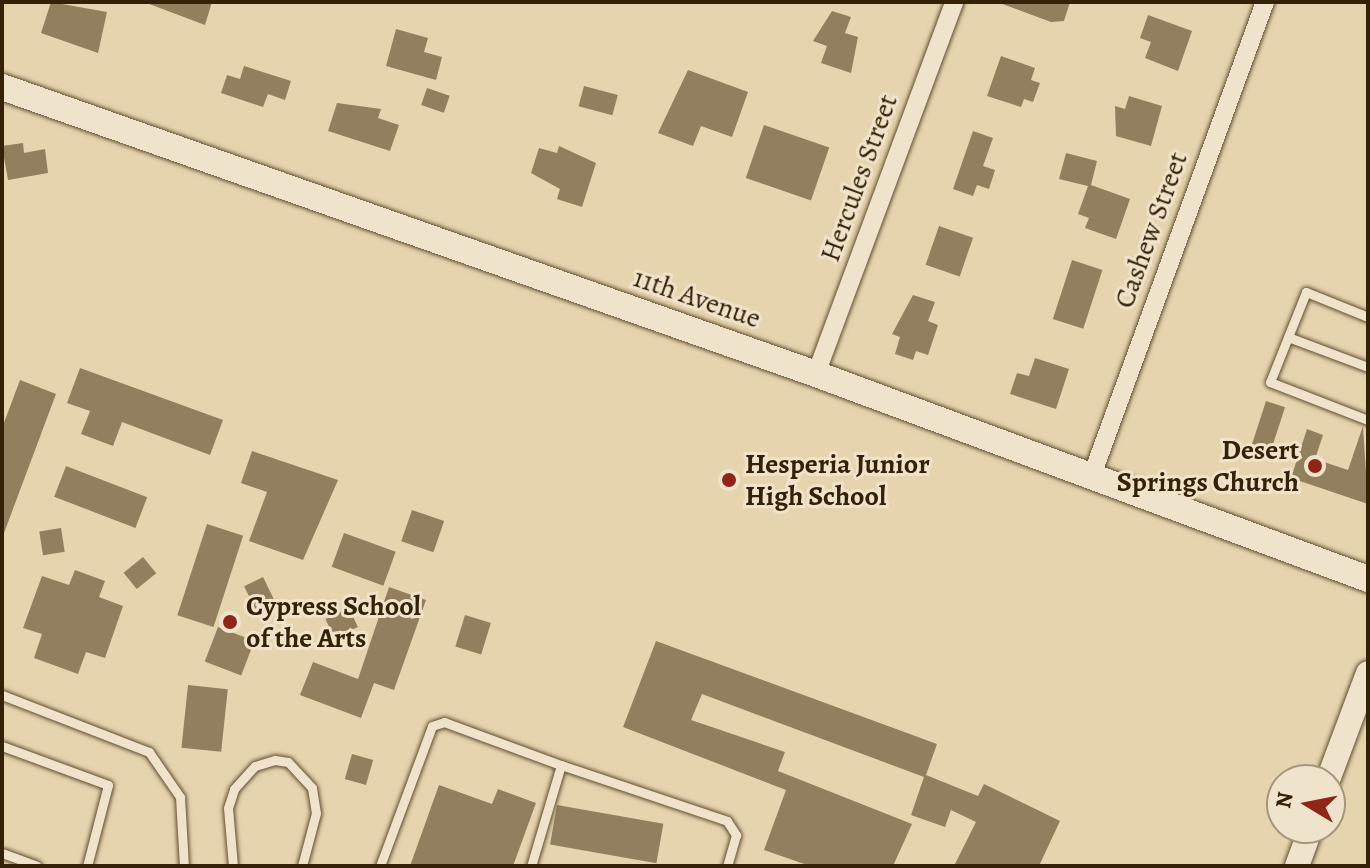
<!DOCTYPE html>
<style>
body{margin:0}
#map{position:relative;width:1370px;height:868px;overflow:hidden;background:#e6d4af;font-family:Alegreya,serif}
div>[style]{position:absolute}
.building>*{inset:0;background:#917f5e;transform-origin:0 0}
.roads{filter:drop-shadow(0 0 2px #614e30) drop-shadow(0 0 2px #614e30)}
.service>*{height:9px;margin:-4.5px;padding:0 4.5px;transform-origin:4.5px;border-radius:4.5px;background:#efe3cb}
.minor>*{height:18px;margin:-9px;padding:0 9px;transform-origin:9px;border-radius:9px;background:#efe3cb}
.tertiary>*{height:24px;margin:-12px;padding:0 12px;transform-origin:12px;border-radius:12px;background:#efe3cb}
.secondary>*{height:26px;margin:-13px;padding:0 13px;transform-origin:13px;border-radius:13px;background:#efe3cb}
.dots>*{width:22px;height:22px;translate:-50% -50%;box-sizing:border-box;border:4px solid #efe3cb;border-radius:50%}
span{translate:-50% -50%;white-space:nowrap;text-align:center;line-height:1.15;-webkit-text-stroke:6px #efe3cb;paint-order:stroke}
.street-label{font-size:28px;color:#352206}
.poi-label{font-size:28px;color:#352206;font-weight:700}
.right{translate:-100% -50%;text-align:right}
.left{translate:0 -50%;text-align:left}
.frame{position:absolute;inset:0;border:4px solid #352206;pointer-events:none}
.north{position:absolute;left:1266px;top:764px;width:80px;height:80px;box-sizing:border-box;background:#efe3cb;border:2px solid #a5967c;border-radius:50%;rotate:280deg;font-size:22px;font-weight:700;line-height:32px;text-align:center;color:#352206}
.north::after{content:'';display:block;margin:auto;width:28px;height:36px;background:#8f2418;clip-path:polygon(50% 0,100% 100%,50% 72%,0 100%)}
</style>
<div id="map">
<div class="building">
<i style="clip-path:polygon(51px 2px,107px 12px,98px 53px,41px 33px)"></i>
<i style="clip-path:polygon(144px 2px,212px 2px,205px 25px)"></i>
<i style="clip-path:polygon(997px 2px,1070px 2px,1064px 21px,1051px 22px)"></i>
<i style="clip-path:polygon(832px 11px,851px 17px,845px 33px,858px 37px,851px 73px,821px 63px,827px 46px,813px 41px)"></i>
<i style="clip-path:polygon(1148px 15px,1192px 31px,1178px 71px,1145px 58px,1151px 42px,1140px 38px)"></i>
<i style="clip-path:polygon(396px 29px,428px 38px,424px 52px,442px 57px,436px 80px,386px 66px)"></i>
<i style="clip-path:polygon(1001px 56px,1035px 68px,1031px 80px,1040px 83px,1033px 102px,1024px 99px,1021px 107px,987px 96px)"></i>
<i style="clip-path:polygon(244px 66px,291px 81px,285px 100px,268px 94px,263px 107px,221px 93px,227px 75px,240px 79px)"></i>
<i style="clip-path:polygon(688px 70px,748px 92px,732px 137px,701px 126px,693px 146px,658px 133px)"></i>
<i style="left:584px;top:86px;width:35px;height:21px;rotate:15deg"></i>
<i style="left:427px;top:88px;width:24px;height:18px;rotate:19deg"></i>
<i style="clip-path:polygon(1129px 96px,1162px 106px,1151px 146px,1116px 136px,1115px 106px,1125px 109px)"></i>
<i style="clip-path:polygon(337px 103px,381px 109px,378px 118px,399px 125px,390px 151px,328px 131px)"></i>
<i style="left:764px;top:125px;width:69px;height:56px;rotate:19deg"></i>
<i style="clip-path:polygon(973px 131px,993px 138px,983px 166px,995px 170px,989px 189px,977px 185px,973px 196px,953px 189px)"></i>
<i style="clip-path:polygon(23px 143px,24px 153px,45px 149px,48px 173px,8px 180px,2px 146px)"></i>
<i style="clip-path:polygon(559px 146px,596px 163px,582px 207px,557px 199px,560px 189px,531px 173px,539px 148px,557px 153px)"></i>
<i style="clip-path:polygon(1066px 153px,1097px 161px,1091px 185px,1130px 199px,1116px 239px,1085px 228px,1089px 218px,1078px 214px,1088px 186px,1059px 179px)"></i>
<i style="left:939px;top:226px;width:36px;height:41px;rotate:19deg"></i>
<i style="left:1072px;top:260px;width:32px;height:62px;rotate:18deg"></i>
<i style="clip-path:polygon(913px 295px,935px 302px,928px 321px,938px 325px,928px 355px,916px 351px,913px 360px,895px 354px,900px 337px,892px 334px)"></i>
<i style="clip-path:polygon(1035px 358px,1069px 369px,1056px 409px,1010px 394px,1017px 373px,1029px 376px)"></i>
<i style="clip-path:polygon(80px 368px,223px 420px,210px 455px,122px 422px,113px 446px,81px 434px,90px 411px,67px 403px)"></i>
<i style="clip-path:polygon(20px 380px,56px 394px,4px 533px,2px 428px)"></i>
<i style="left:1266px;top:401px;width:20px;height:52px;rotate:18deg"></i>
<i style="clip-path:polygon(1363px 426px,1368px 504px,1291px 478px,1307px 429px,1323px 435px,1315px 459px,1348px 470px)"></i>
<i style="clip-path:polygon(252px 451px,338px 480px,303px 560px,249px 541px,267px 492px,241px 483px)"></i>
<i style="left:66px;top:466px;width:87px;height:33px;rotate:21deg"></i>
<i style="left:412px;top:510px;width:34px;height:33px;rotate:19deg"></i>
<i style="left:207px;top:524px;width:38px;height:96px;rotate:18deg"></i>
<i style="left:61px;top:528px;width:24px;height:22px;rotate:81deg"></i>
<i style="left:344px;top:533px;width:55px;height:36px;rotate:20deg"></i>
<i style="left:143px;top:557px;width:21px;height:25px;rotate:51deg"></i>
<i style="clip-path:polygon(75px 570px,105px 581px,99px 597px,123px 606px,105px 658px,86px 652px,78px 674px,34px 658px,42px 634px,23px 628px,42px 576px,69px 585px)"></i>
<i style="left:263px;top:577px;width:25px;height:21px;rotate:64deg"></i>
<i style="clip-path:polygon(389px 587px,426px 600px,394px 690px,374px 683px,361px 718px,300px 695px,313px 662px,358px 679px)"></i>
<i style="left:349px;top:608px;width:21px;height:26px;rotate:65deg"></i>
<i style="left:465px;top:615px;width:27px;height:33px;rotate:17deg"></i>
<i style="left:218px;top:627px;width:39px;height:37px;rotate:21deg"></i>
<i style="clip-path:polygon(656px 641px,937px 744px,926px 775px,978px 796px,984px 784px,1060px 821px,1039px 866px,954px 866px,976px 822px,951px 810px,945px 827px,911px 815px,924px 777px,702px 694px,691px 720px,785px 752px,778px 771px,912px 824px,893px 866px,810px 866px,764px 850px,786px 790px,623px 727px)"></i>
<i style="left:188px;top:685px;width:40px;height:63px;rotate:6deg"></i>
<i style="left:352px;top:754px;width:22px;height:26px;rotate:16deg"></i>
<i style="clip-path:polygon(439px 785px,492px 804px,498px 789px,536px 803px,513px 866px,410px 866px)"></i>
<i style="left:557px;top:805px;width:108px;height:40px;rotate:10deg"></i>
</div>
<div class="roads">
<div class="service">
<i style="left:1368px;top:317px;width:67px;rotate:-158deg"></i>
<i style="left:1306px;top:292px;width:97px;rotate:111.8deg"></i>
<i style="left:1270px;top:382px;width:105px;rotate:21.2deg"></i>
<i style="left:1288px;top:337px;width:85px;rotate:20.6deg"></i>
<i style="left:2px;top:695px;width:158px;rotate:21.2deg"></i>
<i style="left:149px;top:752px;width:55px;rotate:55.4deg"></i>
<i style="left:180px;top:797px;width:69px;rotate:86.7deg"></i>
<i style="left:2px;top:746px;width:113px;rotate:20.2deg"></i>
<i style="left:108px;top:785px;width:84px;rotate:104.5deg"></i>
<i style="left:561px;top:765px;width:175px;rotate:18.6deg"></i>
<i style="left:727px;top:821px;width:17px;rotate:57deg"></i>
<i style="left:736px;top:835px;width:32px;rotate:106deg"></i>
<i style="left:2px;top:853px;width:37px;rotate:20deg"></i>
<i style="left:233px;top:866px;width:58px;rotate:-94.9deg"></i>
<i style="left:228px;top:808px;width:20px;rotate:-72deg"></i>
<i style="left:234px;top:789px;width:31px;rotate:-48deg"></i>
<i style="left:255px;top:766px;width:21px;rotate:-17deg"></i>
<i style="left:275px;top:760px;width:13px;rotate:9deg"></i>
<i style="left:288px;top:762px;width:35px;rotate:47deg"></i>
<i style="left:312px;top:788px;width:25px;rotate:81deg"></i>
<i style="left:316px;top:813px;width:55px;rotate:104.8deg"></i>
<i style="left:380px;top:866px;width:149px;rotate:-69.6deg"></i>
<i style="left:432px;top:726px;width:13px;rotate:-18deg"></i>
<i style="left:444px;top:722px;width:125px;rotate:20.2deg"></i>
<i style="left:561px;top:765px;width:105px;rotate:106.5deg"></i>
</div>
<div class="minor">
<i style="left:816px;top:374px;width:397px;rotate:-69.6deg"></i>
<i style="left:1091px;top:478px;width:507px;rotate:-69.92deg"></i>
</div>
<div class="tertiary">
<i style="left:1328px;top:780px;width:114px;rotate:-69.5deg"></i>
<i style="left:1297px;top:866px;width:40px;rotate:-69.8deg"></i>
</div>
<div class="secondary">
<i style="left:2px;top:87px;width:863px;rotate:19.42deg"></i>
<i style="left:816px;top:374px;width:589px;rotate:20.37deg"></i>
</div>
</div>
<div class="dots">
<i style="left:1315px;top:466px;background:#8f2418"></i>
<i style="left:729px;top:480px;background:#8f2418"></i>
<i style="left:230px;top:622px;background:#8f2418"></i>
</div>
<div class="street-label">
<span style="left:859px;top:178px;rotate:-70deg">Hercules Street</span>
<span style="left:1151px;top:230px;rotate:-70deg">Cashew Street</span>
<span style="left:697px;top:298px;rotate:19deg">11th Avenue</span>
</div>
<div class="poi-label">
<span class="right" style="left:1299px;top:466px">Desert<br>Springs Church</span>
<span class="left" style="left:745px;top:480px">Hesperia Junior<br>High School</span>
<span class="left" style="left:246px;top:622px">Cypress School<br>of the Arts</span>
</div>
<div class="frame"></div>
<div class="north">N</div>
</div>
